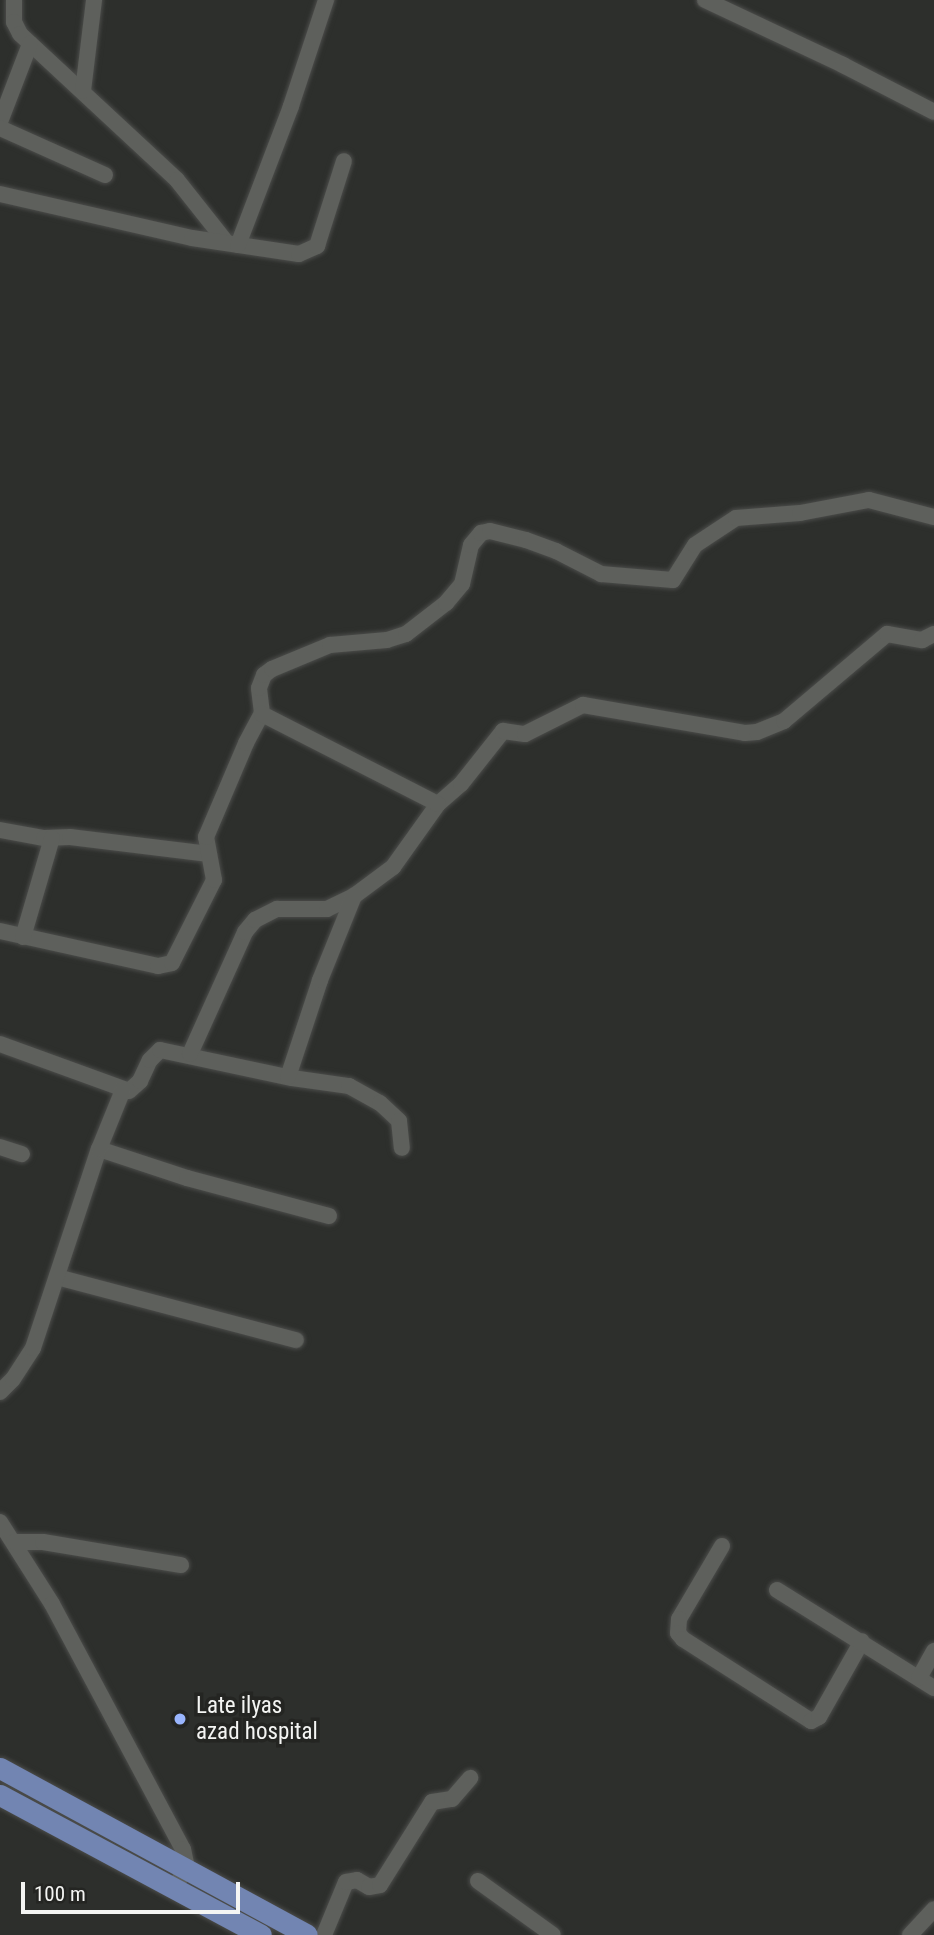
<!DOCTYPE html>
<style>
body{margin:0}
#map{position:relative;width:934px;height:1935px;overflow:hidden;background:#2d2f2c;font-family:"Roboto Condensed",sans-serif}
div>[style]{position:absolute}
.roads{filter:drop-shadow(0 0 2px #4b4c4a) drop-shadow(0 0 2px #4b4c4a)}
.street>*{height:16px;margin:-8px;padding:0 8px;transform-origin:8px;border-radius:8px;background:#5e605c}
.primary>*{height:21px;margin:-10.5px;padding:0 10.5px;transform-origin:10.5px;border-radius:10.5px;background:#7285b2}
.dots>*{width:19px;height:19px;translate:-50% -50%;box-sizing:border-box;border:4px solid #242522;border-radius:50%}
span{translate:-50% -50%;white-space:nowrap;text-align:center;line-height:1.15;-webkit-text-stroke:7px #242522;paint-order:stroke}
.poi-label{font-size:23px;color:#f4f5f3}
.left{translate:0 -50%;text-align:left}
.scale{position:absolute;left:21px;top:1882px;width:219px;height:32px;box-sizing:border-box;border:4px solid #f4f5f3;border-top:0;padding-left:9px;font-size:21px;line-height:24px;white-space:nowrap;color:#f4f5f3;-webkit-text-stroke:5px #242522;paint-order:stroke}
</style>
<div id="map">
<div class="roads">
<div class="street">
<i style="left:14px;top:0;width:22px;rotate:90deg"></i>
<i style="left:14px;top:22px;width:13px;rotate:63deg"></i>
<i style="left:20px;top:34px;width:214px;rotate:42.9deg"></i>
<i style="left:177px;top:180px;width:80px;rotate:51.6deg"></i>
<i style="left:705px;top:0;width:153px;rotate:25.2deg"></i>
<i style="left:843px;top:65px;width:102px;rotate:27.3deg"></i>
<i style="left:83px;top:91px;width:92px;rotate:-83.1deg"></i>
<i style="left:0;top:122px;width:84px;rotate:-69deg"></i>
<i style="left:0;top:128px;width:115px;rotate:24.1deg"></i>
<i style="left:0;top:194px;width:197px;rotate:12.9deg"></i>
<i style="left:192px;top:238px;width:108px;rotate:8.5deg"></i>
<i style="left:299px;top:254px;width:20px;rotate:-24deg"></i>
<i style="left:317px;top:246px;width:89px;rotate:-72.4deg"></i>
<i style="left:238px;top:245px;width:149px;rotate:-69.1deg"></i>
<i style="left:291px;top:106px;width:112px;rotate:-71.7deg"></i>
<i style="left:438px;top:804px;width:30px;rotate:-41deg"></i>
<i style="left:461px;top:784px;width:68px;rotate:-51.6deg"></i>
<i style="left:503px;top:731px;width:22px;rotate:8deg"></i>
<i style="left:525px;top:734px;width:65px;rotate:-26.6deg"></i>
<i style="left:583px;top:705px;width:164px;rotate:9.8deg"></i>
<i style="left:745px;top:733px;width:12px;rotate:-5deg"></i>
<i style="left:757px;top:732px;width:29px;rotate:-22deg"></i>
<i style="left:784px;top:721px;width:135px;rotate:-40.2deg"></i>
<i style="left:887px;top:634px;width:36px;rotate:10deg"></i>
<i style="left:922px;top:640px;width:13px;rotate:-27deg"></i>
<i style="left:0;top:830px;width:45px;rotate:10.3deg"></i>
<i style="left:44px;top:838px;width:26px;rotate:-2deg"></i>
<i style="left:70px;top:837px;width:140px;rotate:7deg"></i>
<i style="left:0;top:931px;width:162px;rotate:12.5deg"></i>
<i style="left:158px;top:966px;width:14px;rotate:-12deg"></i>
<i style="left:172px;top:963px;width:93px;rotate:-63.2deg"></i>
<i style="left:214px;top:880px;width:44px;rotate:-100.5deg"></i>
<i style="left:206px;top:837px;width:102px;rotate:-66.9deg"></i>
<i style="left:246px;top:743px;width:34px;rotate:-62deg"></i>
<i style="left:262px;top:713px;width:25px;rotate:-97deg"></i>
<i style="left:259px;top:688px;width:14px;rotate:-69deg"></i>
<i style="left:264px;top:675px;width:10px;rotate:-37deg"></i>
<i style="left:272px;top:669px;width:63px;rotate:-22.5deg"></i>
<i style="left:330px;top:645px;width:57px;rotate:-5deg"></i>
<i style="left:387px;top:640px;width:20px;rotate:-18deg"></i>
<i style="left:406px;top:634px;width:51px;rotate:-37.8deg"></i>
<i style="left:446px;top:603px;width:25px;rotate:-50deg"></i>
<i style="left:462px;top:584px;width:40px;rotate:-77deg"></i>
<i style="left:471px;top:545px;width:16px;rotate:-50deg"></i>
<i style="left:481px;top:533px;width:9px;rotate:-13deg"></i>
<i style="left:490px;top:531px;width:37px;rotate:14deg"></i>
<i style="left:526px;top:540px;width:32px;rotate:20deg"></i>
<i style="left:556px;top:551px;width:51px;rotate:27.1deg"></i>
<i style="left:601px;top:574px;width:72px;rotate:4.8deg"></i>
<i style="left:673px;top:580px;width:41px;rotate:-57.8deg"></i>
<i style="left:695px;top:545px;width:49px;rotate:-33.4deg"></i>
<i style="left:736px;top:518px;width:64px;rotate:-4.5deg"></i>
<i style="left:800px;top:513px;width:70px;rotate:-10.7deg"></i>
<i style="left:869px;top:500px;width:67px;rotate:14.7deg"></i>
<i style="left:23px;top:937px;width:103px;rotate:-73.7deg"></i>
<i style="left:0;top:1044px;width:137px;rotate:20deg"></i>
<i style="left:129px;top:1091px;width:15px;rotate:-42deg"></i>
<i style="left:140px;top:1081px;width:23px;rotate:-65deg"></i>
<i style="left:150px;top:1060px;width:14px;rotate:-45deg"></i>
<i style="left:160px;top:1050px;width:135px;rotate:12deg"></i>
<i style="left:292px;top:1078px;width:58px;rotate:8deg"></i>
<i style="left:349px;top:1086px;width:35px;rotate:29deg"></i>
<i style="left:380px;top:1103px;width:26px;rotate:43deg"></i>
<i style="left:399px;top:1121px;width:27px;rotate:84deg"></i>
<i style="left:190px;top:1054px;width:134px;rotate:-65.7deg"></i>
<i style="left:245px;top:932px;width:16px;rotate:-50deg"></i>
<i style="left:255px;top:920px;width:25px;rotate:-27deg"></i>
<i style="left:277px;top:909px;width:50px"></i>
<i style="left:327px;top:909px;width:30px;rotate:-26deg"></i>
<i style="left:354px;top:896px;width:49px;rotate:-36.6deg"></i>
<i style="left:393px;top:867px;width:77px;rotate:-54.5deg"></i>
<i style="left:438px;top:804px;width:198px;rotate:-152.9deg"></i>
<i style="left:288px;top:1077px;width:102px;rotate:-71.7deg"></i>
<i style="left:320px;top:980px;width:91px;rotate:-68deg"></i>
<i style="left:0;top:1147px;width:23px;rotate:18deg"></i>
<i style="left:99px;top:1149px;width:93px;rotate:18.2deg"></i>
<i style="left:187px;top:1178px;width:147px;rotate:15deg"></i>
<i style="left:57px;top:1277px;width:247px;rotate:14.8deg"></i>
<i style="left:0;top:1392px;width:18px;rotate:-45deg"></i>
<i style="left:13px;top:1379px;width:37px;rotate:-57deg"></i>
<i style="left:33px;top:1348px;width:210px;rotate:-71.7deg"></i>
<i style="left:99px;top:1149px;width:64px;rotate:-67.9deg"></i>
<i style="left:0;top:1522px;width:97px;rotate:57.6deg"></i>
<i style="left:52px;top:1604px;width:278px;rotate:61.9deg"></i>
<i style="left:183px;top:1849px;width:19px;rotate:78deg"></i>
<i style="left:187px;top:1868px;width:23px;rotate:124deg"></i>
<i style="left:14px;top:1542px;width:29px"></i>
<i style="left:43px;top:1542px;width:140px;rotate:9.5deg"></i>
<i style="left:722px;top:1546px;width:85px;rotate:120.5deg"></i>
<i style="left:679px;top:1619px;width:14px;rotate:94deg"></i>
<i style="left:678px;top:1633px;width:8px;rotate:50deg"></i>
<i style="left:683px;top:1639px;width:152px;rotate:32.6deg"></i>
<i style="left:811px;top:1721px;width:9px;rotate:-27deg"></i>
<i style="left:819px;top:1717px;width:87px;rotate:-60.5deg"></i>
<i style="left:777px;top:1590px;width:185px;rotate:32deg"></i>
<i style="left:919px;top:1678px;width:31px;rotate:-61deg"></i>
<i style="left:478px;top:1881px;width:92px;rotate:35.8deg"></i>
<i style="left:324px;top:1935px;width:57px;rotate:-67.5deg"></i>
<i style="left:346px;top:1882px;width:11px;rotate:-10deg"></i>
<i style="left:357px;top:1880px;width:14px;rotate:30deg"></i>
<i style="left:369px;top:1887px;width:11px;rotate:-10deg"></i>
<i style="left:380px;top:1885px;width:98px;rotate:-57.9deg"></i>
<i style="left:432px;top:1802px;width:20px;rotate:-9deg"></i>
<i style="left:452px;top:1799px;width:28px;rotate:-49deg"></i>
<i style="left:910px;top:1935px;width:35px;rotate:-47deg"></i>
</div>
<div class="primary">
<i style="left:0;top:1768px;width:349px;rotate:28.5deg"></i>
<i style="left:0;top:1795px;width:296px;rotate:28.2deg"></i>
</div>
</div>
<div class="dots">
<i style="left:180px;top:1719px;background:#99b5fd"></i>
</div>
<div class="poi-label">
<span class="left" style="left:196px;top:1719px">Late ilyas<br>azad hospital</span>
</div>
<div class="scale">100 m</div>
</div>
